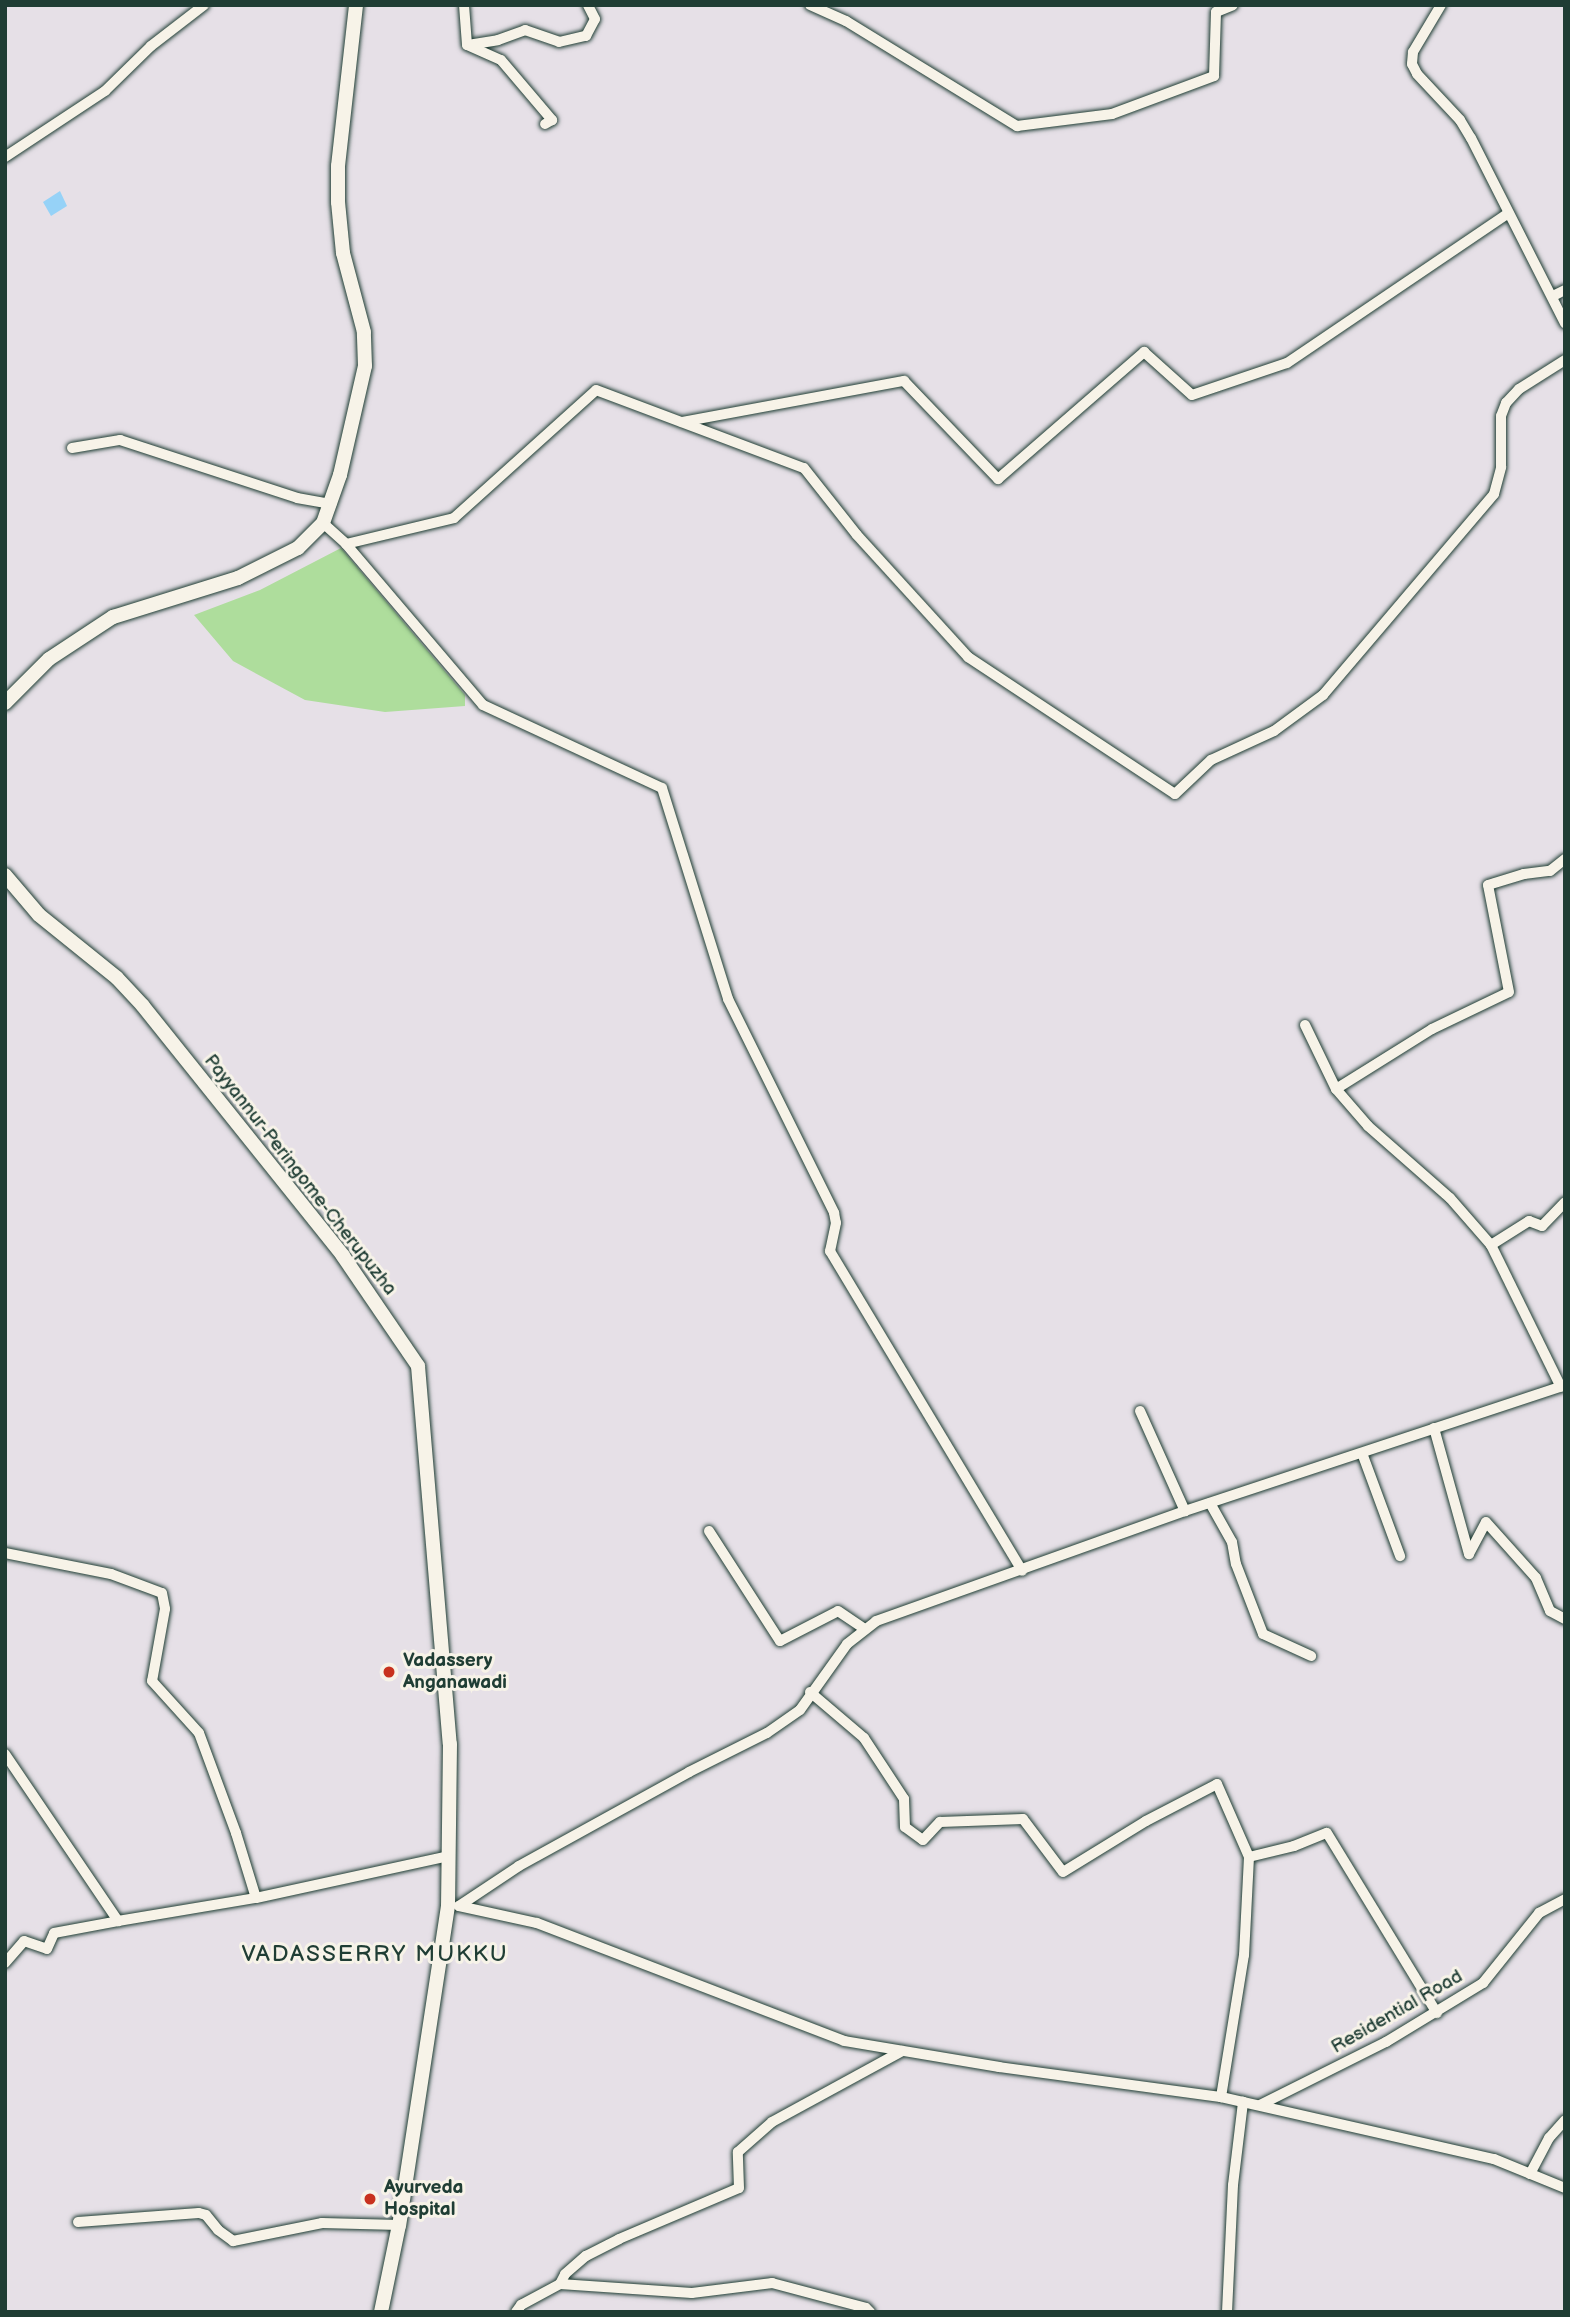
<!DOCTYPE html>
<style>
body{margin:0}
#map{position:relative;width:1570px;height:2317px;overflow:hidden;background:#e6e0e7;font-family:"Balsamiq Sans",sans-serif}
div>[style]{position:absolute}
.green>*{inset:0;background:#aedd9c}
.water>*{inset:0;background:#96d2f7}
.roads{filter:drop-shadow(0 0 2px #1f3d34) drop-shadow(0 0 2px #1f3d34)}
.street>*{height:10px;margin:-5px;padding:0 5px;transform-origin:5px;border-radius:5px;background:#f7f3e8}
.secondary>*{height:14px;margin:-7px;padding:0 7px;transform-origin:7px;border-radius:7px;background:#f7f3e8}
.dots>*{width:19px;height:19px;translate:-50% -50%;box-sizing:border-box;border:4px solid #f7f3e8;border-radius:50%}
span{translate:-50% -50%;white-space:nowrap;text-align:center;line-height:1.15;-webkit-text-stroke:6px #f7f3e8;paint-order:stroke}
.street-label{font-size:19px;color:#1f3d34}
.poi-label{font-size:19px;color:#1f3d34;font-weight:700}
.left{translate:0 -50%;text-align:left}
.quarter-label{font-size:23px;color:#1f3d34;letter-spacing:2px}
.frame{position:absolute;inset:0;border:7px solid #1f3d34;pointer-events:none}
</style>
<div id="map">
<div class="green">
<i style="clip-path:polygon(341px 548px,465px 695px,465px 706px,385px 712px,305px 700px,233px 661px,194px 615px,260px 590px)"></i>
</div>
<div class="water">
<i style="clip-path:polygon(60px 191px,67px 206px,51px 216px,43px 202px)"></i>
</div>
<div class="roads">
<div class="street">
<i style="left:464px;top:5px;width:40px;rotate:85.7deg"></i>
<i style="left:467px;top:45px;width:37px;rotate:24deg"></i>
<i style="left:501px;top:60px;width:79px;rotate:49.6deg"></i>
<i style="left:552px;top:120px;width:8px;rotate:150deg"></i>
<i style="left:810px;top:5px;width:39px;rotate:24deg"></i>
<i style="left:846px;top:21px;width:201px;rotate:31.6deg"></i>
<i style="left:1017px;top:126px;width:96px;rotate:-7.2deg"></i>
<i style="left:1112px;top:114px;width:109px;rotate:-20.4deg"></i>
<i style="left:1214px;top:76px;width:64px;rotate:-88.2deg"></i>
<i style="left:1216px;top:12px;width:18px;rotate:-22deg"></i>
<i style="left:1441px;top:5px;width:55px;rotate:120.8deg"></i>
<i style="left:1413px;top:52px;width:12px;rotate:95deg"></i>
<i style="left:1412px;top:64px;width:11px;rotate:63deg"></i>
<i style="left:1417px;top:74px;width:63px;rotate:46.9deg"></i>
<i style="left:1460px;top:120px;width:21px;rotate:59deg"></i>
<i style="left:1471px;top:138px;width:208px;rotate:63.1deg"></i>
<i style="left:468px;top:45px;width:30px;rotate:-9deg"></i>
<i style="left:498px;top:40px;width:29px;rotate:-20deg"></i>
<i style="left:525px;top:30px;width:36px;rotate:19deg"></i>
<i style="left:559px;top:42px;width:28px;rotate:-13deg"></i>
<i style="left:586px;top:36px;width:19px;rotate:-62deg"></i>
<i style="left:595px;top:19px;width:16px;rotate:-117deg"></i>
<i style="left:5px;top:157px;width:120px;rotate:-33.4deg"></i>
<i style="left:105px;top:91px;width:64px;rotate:-44.4deg"></i>
<i style="left:151px;top:46px;width:67px;rotate:-37.7deg"></i>
<i style="left:1553px;top:296px;width:13px;rotate:-27deg"></i>
<i style="left:682px;top:422px;width:226px;rotate:-10.5deg"></i>
<i style="left:904px;top:381px;width:136px;rotate:46.2deg"></i>
<i style="left:998px;top:479px;width:194px;rotate:-41deg"></i>
<i style="left:1144px;top:352px;width:64px;rotate:41.9deg"></i>
<i style="left:1192px;top:395px;width:100px;rotate:-18.6deg"></i>
<i style="left:1287px;top:363px;width:266px;rotate:-34.1deg"></i>
<i style="left:72px;top:448px;width:49px;rotate:-9.5deg"></i>
<i style="left:120px;top:440px;width:186px;rotate:18.1deg"></i>
<i style="left:297px;top:498px;width:35px;rotate:10deg"></i>
<i style="left:323px;top:523px;width:31px;rotate:42deg"></i>
<i style="left:346px;top:544px;width:211px;rotate:49.6deg"></i>
<i style="left:483px;top:705px;width:197px;rotate:24.9deg"></i>
<i style="left:662px;top:788px;width:221px;rotate:72.6deg"></i>
<i style="left:728px;top:999px;width:239px;rotate:63.6deg"></i>
<i style="left:834px;top:1213px;width:10px;rotate:79deg"></i>
<i style="left:836px;top:1223px;width:29px;rotate:102deg"></i>
<i style="left:830px;top:1251px;width:373px;rotate:59deg"></i>
<i style="left:346px;top:544px;width:111px;rotate:-13.5deg"></i>
<i style="left:454px;top:518px;width:191px;rotate:-42deg"></i>
<i style="left:596px;top:390px;width:222px;rotate:20.6deg"></i>
<i style="left:804px;top:468px;width:85px;rotate:51.7deg"></i>
<i style="left:857px;top:535px;width:165px;rotate:47.7deg"></i>
<i style="left:968px;top:657px;width:248px;rotate:33.5deg"></i>
<i style="left:1175px;top:794px;width:50px;rotate:-43.4deg"></i>
<i style="left:1211px;top:760px;width:69px;rotate:-24.7deg"></i>
<i style="left:1274px;top:731px;width:61px;rotate:-36.3deg"></i>
<i style="left:1323px;top:695px;width:264px;rotate:-49.6deg"></i>
<i style="left:1494px;top:494px;width:28px;rotate:-75deg"></i>
<i style="left:1501px;top:467px;width:51px;rotate:-90deg"></i>
<i style="left:1501px;top:416px;width:14px;rotate:-69deg"></i>
<i style="left:1506px;top:403px;width:19px;rotate:-47deg"></i>
<i style="left:1519px;top:389px;width:54px;rotate:-32.2deg"></i>
<i style="left:1305px;top:1025px;width:71px;rotate:64.2deg"></i>
<i style="left:1336px;top:1089px;width:49px;rotate:49.1deg"></i>
<i style="left:1368px;top:1126px;width:109px;rotate:41.3deg"></i>
<i style="left:1450px;top:1198px;width:62px;rotate:48.9deg"></i>
<i style="left:1491px;top:1245px;width:45px;rotate:-32.3deg"></i>
<i style="left:1529px;top:1221px;width:14px;rotate:21deg"></i>
<i style="left:1542px;top:1226px;width:33px;rotate:-46deg"></i>
<i style="left:1336px;top:1089px;width:113px;rotate:-32deg"></i>
<i style="left:1432px;top:1029px;width:85px;rotate:-25.7deg"></i>
<i style="left:1509px;top:992px;width:109px;rotate:-101.1deg"></i>
<i style="left:1488px;top:885px;width:38px;rotate:-17deg"></i>
<i style="left:1524px;top:874px;width:26px;rotate:-7deg"></i>
<i style="left:1550px;top:871px;width:19px;rotate:-39deg"></i>
<i style="left:1491px;top:1245px;width:158px;rotate:63.8deg"></i>
<i style="left:1140px;top:1411px;width:110px;rotate:65.8deg"></i>
<i style="left:1434px;top:1428px;width:131px;rotate:74.5deg"></i>
<i style="left:1469px;top:1554px;width:36px;rotate:-62deg"></i>
<i style="left:1486px;top:1522px;width:75px;rotate:48.2deg"></i>
<i style="left:1536px;top:1578px;width:36px;rotate:67deg"></i>
<i style="left:1550px;top:1611px;width:17px;rotate:28deg"></i>
<i style="left:1362px;top:1453px;width:110px;rotate:69.7deg"></i>
<i style="left:1210px;top:1503px;width:45px;rotate:60.6deg"></i>
<i style="left:1232px;top:1542px;width:22px;rotate:80deg"></i>
<i style="left:1236px;top:1564px;width:75px;rotate:68.9deg"></i>
<i style="left:1263px;top:1634px;width:53px;rotate:24.6deg"></i>
<i style="left:709px;top:1531px;width:131px;rotate:57.2deg"></i>
<i style="left:780px;top:1641px;width:65px;rotate:-27.3deg"></i>
<i style="left:838px;top:1611px;width:32px;rotate:34deg"></i>
<i style="left:5px;top:1553px;width:108px;rotate:11.2deg"></i>
<i style="left:111px;top:1574px;width:54px;rotate:20.4deg"></i>
<i style="left:162px;top:1593px;width:16px;rotate:79deg"></i>
<i style="left:165px;top:1609px;width:73px;rotate:100.2deg"></i>
<i style="left:152px;top:1681px;width:70px;rotate:47.9deg"></i>
<i style="left:199px;top:1733px;width:107px;rotate:69.7deg"></i>
<i style="left:236px;top:1833px;width:68px;rotate:72.9deg"></i>
<i style="left:810px;top:1692px;width:71px;rotate:40.4deg"></i>
<i style="left:864px;top:1738px;width:73px;rotate:56.7deg"></i>
<i style="left:904px;top:1799px;width:28px;rotate:88deg"></i>
<i style="left:905px;top:1827px;width:22px;rotate:36deg"></i>
<i style="left:923px;top:1840px;width:25px;rotate:-47deg"></i>
<i style="left:940px;top:1822px;width:83px;rotate:-2.1deg"></i>
<i style="left:1023px;top:1819px;width:66px;rotate:53deg"></i>
<i style="left:1063px;top:1872px;width:97px;rotate:-31.6deg"></i>
<i style="left:1146px;top:1821px;width:80px;rotate:-27.5deg"></i>
<i style="left:1217px;top:1784px;width:80px;rotate:66.3deg"></i>
<i style="left:1249px;top:1857px;width:98px;rotate:92.9deg"></i>
<i style="left:1244px;top:1955px;width:144px;rotate:99.2deg"></i>
<i style="left:5px;top:1754px;width:202px;rotate:55.9deg"></i>
<i style="left:118px;top:1921px;width:140px;rotate:-9.5deg"></i>
<i style="left:256px;top:1898px;width:198px;rotate:-12.3deg"></i>
<i style="left:1249px;top:1857px;width:46px;rotate:-13.7deg"></i>
<i style="left:1294px;top:1846px;width:35px;rotate:-22deg"></i>
<i style="left:1327px;top:1833px;width:211px;rotate:58.6deg"></i>
<i style="left:459px;top:1906px;width:72px;rotate:-33.7deg"></i>
<i style="left:519px;top:1866px;width:194px;rotate:-28.9deg"></i>
<i style="left:689px;top:1772px;width:87px;rotate:-26.6deg"></i>
<i style="left:767px;top:1733px;width:40px;rotate:-34.9deg"></i>
<i style="left:800px;top:1710px;width:81px;rotate:-54.5deg"></i>
<i style="left:847px;top:1644px;width:37px;rotate:-38deg"></i>
<i style="left:876px;top:1621px;width:328px;rotate:-19.6deg"></i>
<i style="left:1185px;top:1511px;width:400px;rotate:-18.3deg"></i>
<i style="left:459px;top:1906px;width:80px;rotate:12.3deg"></i>
<i style="left:537px;top:1923px;width:329px;rotate:21deg"></i>
<i style="left:844px;top:2041px;width:157px;rotate:9.5deg"></i>
<i style="left:999px;top:2067px;width:224px;rotate:7.7deg"></i>
<i style="left:1221px;top:2097px;width:280px;rotate:12.8deg"></i>
<i style="left:1494px;top:2159px;width:77px;rotate:22.2deg"></i>
<i style="left:5px;top:1963px;width:29px;rotate:-49deg"></i>
<i style="left:24px;top:1941px;width:24px;rotate:19deg"></i>
<i style="left:47px;top:1949px;width:17px;rotate:-66deg"></i>
<i style="left:54px;top:1933px;width:65px;rotate:-10.6deg"></i>
<i style="left:1260px;top:2105px;width:141px;rotate:-26.6deg"></i>
<i style="left:1386px;top:2042px;width:114px;rotate:-31.3deg"></i>
<i style="left:1483px;top:1983px;width:90px;rotate:-51.3deg"></i>
<i style="left:1539px;top:1913px;width:30px;rotate:-28deg"></i>
<i style="left:1530px;top:2174px;width:41px;rotate:-62.2deg"></i>
<i style="left:1549px;top:2138px;width:24px;rotate:-48deg"></i>
<i style="left:78px;top:2222px;width:121px;rotate:-4.3deg"></i>
<i style="left:199px;top:2213px;width:7px;rotate:16deg"></i>
<i style="left:206px;top:2215px;width:19px;rotate:51deg"></i>
<i style="left:218px;top:2230px;width:19px;rotate:36deg"></i>
<i style="left:233px;top:2241px;width:91px;rotate:-11.4deg"></i>
<i style="left:322px;top:2223px;width:77px;rotate:1.5deg"></i>
<i style="left:560px;top:2284px;width:11px;rotate:-63deg"></i>
<i style="left:565px;top:2274px;width:28px;rotate:-41deg"></i>
<i style="left:586px;top:2256px;width:37px;rotate:-27deg"></i>
<i style="left:619px;top:2239px;width:130px;rotate:-23deg"></i>
<i style="left:739px;top:2188px;width:36px;rotate:-92deg"></i>
<i style="left:738px;top:2152px;width:45px;rotate:-41.4deg"></i>
<i style="left:772px;top:2122px;width:148px;rotate:-28.6deg"></i>
<i style="left:516px;top:2312px;width:9px;rotate:-54deg"></i>
<i style="left:521px;top:2305px;width:44px;rotate:-28.3deg"></i>
<i style="left:560px;top:2284px;width:132px;rotate:3.9deg"></i>
<i style="left:692px;top:2293px;width:81px;rotate:-7.1deg"></i>
<i style="left:772px;top:2283px;width:97px;rotate:14.9deg"></i>
<i style="left:866px;top:2308px;width:6px;rotate:45deg"></i>
<i style="left:1227px;top:2312px;width:127px;rotate:-87.3deg"></i>
<i style="left:1233px;top:2185px;width:84px;rotate:-83.1deg"></i>
</div>
<div class="secondary">
<i style="left:5px;top:703px;width:62px;rotate:-45deg"></i>
<i style="left:49px;top:659px;width:77px;rotate:-33.3deg"></i>
<i style="left:113px;top:617px;width:131px;rotate:-17.3deg"></i>
<i style="left:238px;top:578px;width:67px;rotate:-26.6deg"></i>
<i style="left:298px;top:548px;width:35px;rotate:-45deg"></i>
<i style="left:323px;top:523px;width:51px;rotate:-70.5deg"></i>
<i style="left:340px;top:475px;width:112px;rotate:-77.1deg"></i>
<i style="left:365px;top:366px;width:34px;rotate:-92deg"></i>
<i style="left:364px;top:332px;width:82px;rotate:-104.9deg"></i>
<i style="left:343px;top:253px;width:51px;rotate:-95.6deg"></i>
<i style="left:338px;top:202px;width:36px;rotate:-90deg"></i>
<i style="left:338px;top:166px;width:162px;rotate:-83.6deg"></i>
<i style="left:5px;top:875px;width:52px;rotate:49.6deg"></i>
<i style="left:39px;top:915px;width:100px;rotate:38.9deg"></i>
<i style="left:117px;top:978px;width:38px;rotate:47deg"></i>
<i style="left:143px;top:1006px;width:320px;rotate:51.3deg"></i>
<i style="left:343px;top:1256px;width:133px;rotate:55.7deg"></i>
<i style="left:418px;top:1366px;width:379px;rotate:85.2deg"></i>
<i style="left:450px;top:1744px;width:162px;rotate:90.7deg"></i>
<i style="left:448px;top:1906px;width:323px;rotate:98.7deg"></i>
<i style="left:399px;top:2225px;width:89px;rotate:101.7deg"></i>
</div>
</div>
<div class="dots">
<i style="left:389px;top:1672px;background:#c8321e"></i>
<i style="left:370px;top:2199px;background:#c8321e"></i>
</div>
<div class="street-label">
<span style="left:300px;top:1175px;rotate:52deg">Payyannur-Peringome-Cherupuzha</span>
<span style="left:1397px;top:2012px;rotate:-30deg">Residential Road</span>
</div>
<div class="poi-label">
<span class="left" style="left:403px;top:1672px">Vadassery<br>Anganawadi</span>
<span class="left" style="left:384px;top:2199px">Ayurveda<br>Hospital</span>
</div>
<div class="quarter-label">
<span style="left:375px;top:1954px">VADASSERRY MUKKU</span>
</div>
<div class="frame"></div>
</div>
